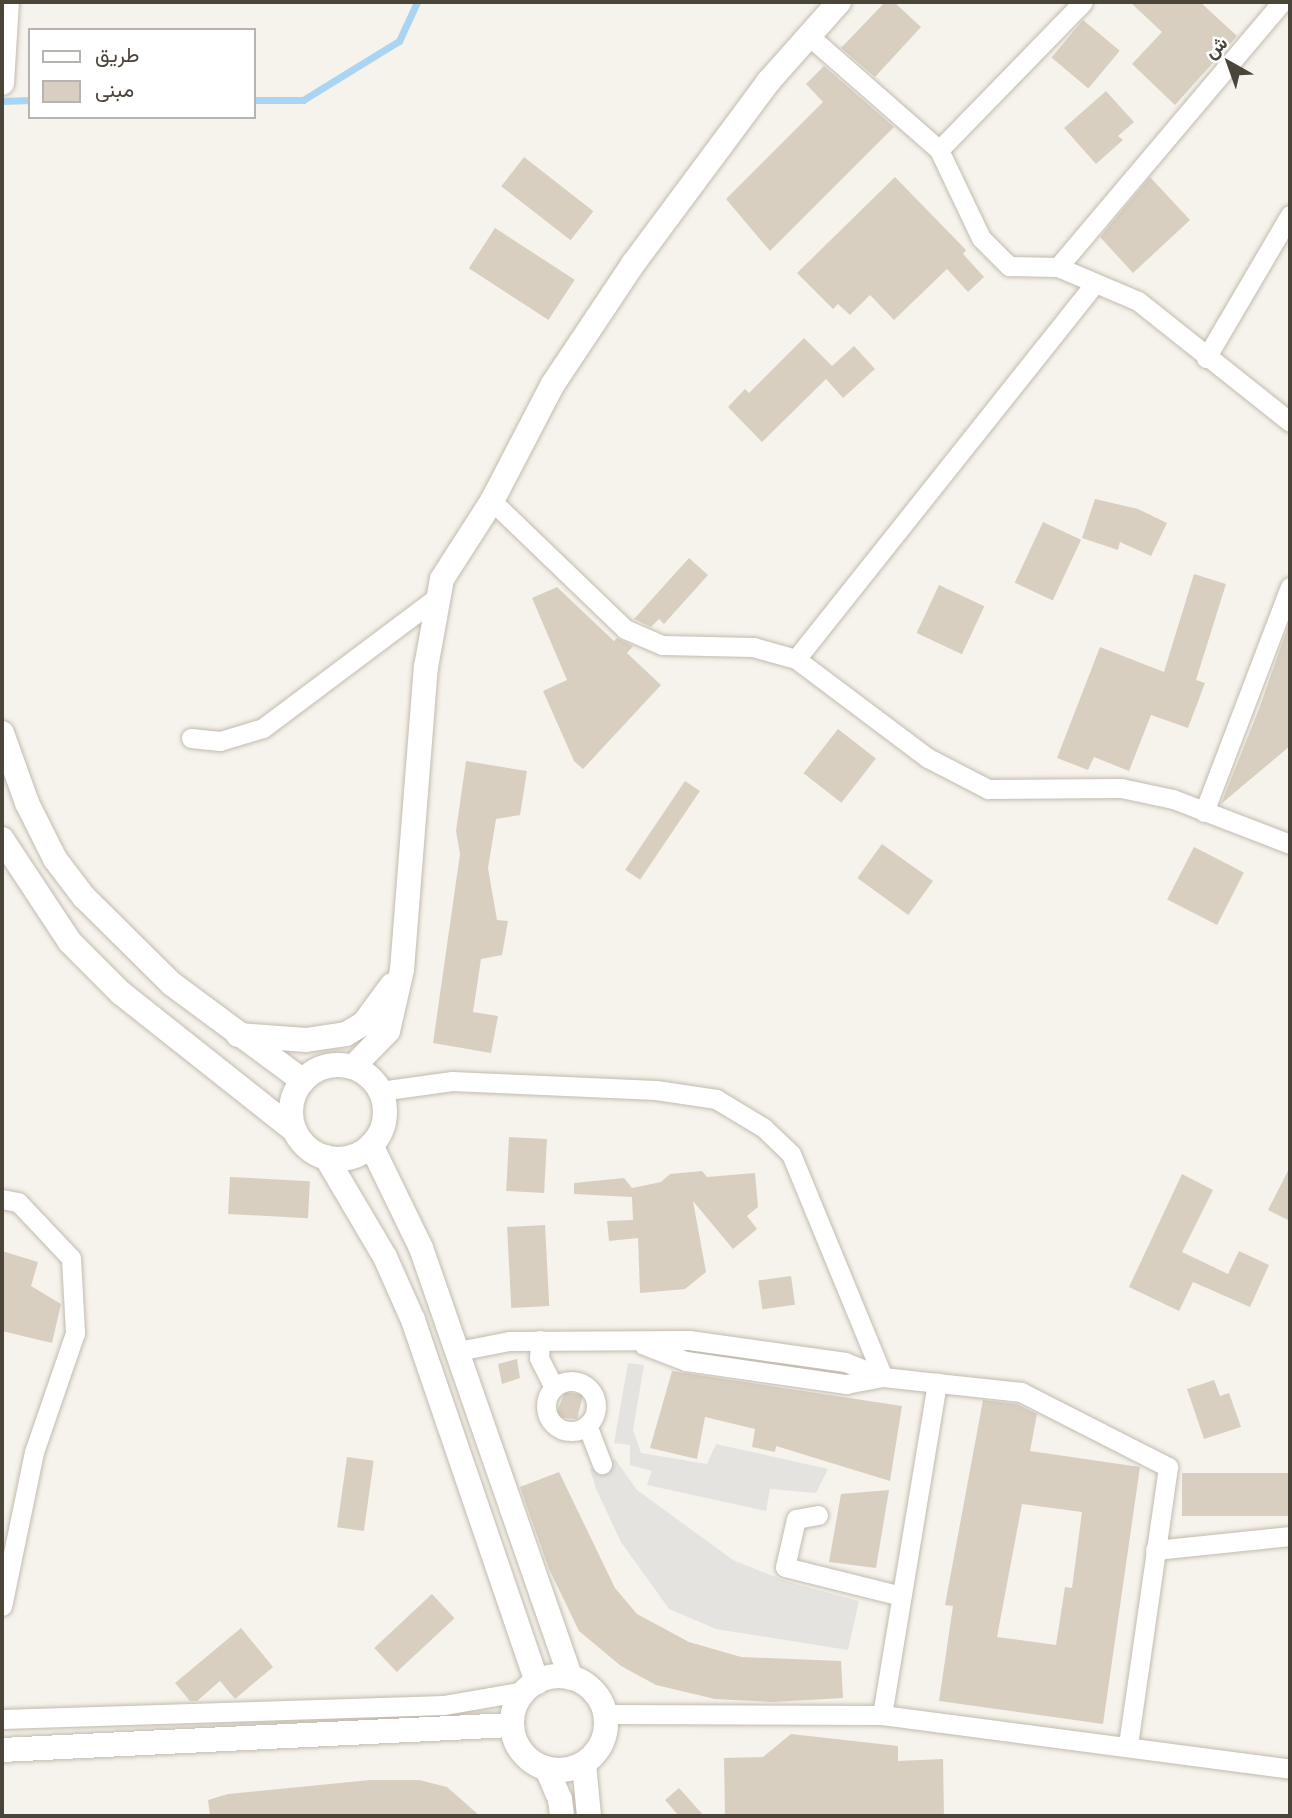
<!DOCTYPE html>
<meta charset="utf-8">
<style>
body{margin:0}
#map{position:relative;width:1292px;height:1818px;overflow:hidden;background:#f6f3ec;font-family:"Exo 2",Vazirmatn,sans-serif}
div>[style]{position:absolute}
.parking>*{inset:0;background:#e5e3e0}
.stream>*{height:7px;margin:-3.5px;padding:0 3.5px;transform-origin:3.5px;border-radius:3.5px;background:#a9d4f2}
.building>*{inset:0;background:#d8cfc1;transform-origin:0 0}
.roads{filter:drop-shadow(0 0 2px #c2bbae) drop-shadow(0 0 2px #c2bbae)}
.minor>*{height:19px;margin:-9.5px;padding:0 9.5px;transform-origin:9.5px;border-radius:9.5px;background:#fff}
.minor>.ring{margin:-9.5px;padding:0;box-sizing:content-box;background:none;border:19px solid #fff;border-radius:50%}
.tertiary>*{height:24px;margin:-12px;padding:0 12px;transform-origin:12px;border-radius:12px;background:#fff}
.tertiary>.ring{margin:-12px;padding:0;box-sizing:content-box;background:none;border:24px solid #fff;border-radius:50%}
span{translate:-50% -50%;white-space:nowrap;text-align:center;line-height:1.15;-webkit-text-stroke:7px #fff;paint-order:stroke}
.frame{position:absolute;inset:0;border:4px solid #4b4439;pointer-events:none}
.legend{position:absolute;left:28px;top:28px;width:228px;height:91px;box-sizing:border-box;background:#fff;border:2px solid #b7b4b0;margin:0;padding:9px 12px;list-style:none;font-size:21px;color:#4b4439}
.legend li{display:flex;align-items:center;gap:14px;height:35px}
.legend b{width:35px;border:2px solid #b7b4b0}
.north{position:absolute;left:1194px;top:28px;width:70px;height:70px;-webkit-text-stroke:5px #fff;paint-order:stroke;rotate:320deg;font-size:19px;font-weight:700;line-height:28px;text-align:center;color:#4b4439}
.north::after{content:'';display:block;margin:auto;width:24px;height:32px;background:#4b4439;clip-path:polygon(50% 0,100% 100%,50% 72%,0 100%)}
</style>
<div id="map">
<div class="parking">
<i style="clip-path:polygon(628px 1363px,644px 1365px,633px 1430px,641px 1453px,707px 1464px,716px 1444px,828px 1469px,816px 1493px,770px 1489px,766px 1511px,647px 1485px,652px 1471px,630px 1465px,630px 1445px,614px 1443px)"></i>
<i style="clip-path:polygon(615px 1459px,637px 1490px,733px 1560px,788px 1582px,859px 1601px,848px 1650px,716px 1629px,669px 1609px,621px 1542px,596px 1489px,590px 1469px)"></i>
</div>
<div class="stream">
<i style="left:254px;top:100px;width:49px"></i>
<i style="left:303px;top:100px;width:113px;rotate:-31.6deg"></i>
<i style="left:399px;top:41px;width:43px;rotate:-65.2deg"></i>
<i style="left:2px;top:101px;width:28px;rotate:-2deg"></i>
</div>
<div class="building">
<i style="clip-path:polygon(885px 2px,894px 2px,921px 27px,875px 77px,841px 48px)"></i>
<i style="clip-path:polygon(1130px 2px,1200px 2px,1237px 36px,1175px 105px,1132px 64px,1162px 32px)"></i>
<i style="left:1083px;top:20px;width:48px;height:49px;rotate:40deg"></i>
<i style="clip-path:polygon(824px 66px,894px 127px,770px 251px,726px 199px,823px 102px,806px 84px)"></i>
<i style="clip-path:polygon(1106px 91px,1134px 122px,1118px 136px,1123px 140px,1096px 164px,1064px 128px)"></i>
<i style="left:524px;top:157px;width:88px;height:37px;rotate:38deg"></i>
<i style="clip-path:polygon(895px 177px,966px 250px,963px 254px,984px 277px,968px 292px,947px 269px,894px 320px,870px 295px,850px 315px,838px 304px,833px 309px,797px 273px)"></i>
<i style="clip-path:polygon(1150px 177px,1190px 220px,1133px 273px,1100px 237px)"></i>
<i style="left:495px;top:228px;width:95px;height:48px;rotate:33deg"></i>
<i style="clip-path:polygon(804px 338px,832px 366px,854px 346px,875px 369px,843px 398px,826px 379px,762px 442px,728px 407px,745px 389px,749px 393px)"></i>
<i style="clip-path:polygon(1095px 499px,1138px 509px,1167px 523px,1151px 556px,1120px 542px,1118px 550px,1082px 538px)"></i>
<i style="left:1043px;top:522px;width:42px;height:67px;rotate:25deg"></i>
<i style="clip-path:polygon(689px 558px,708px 575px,664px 624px,659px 619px,651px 627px,634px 619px)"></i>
<i style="clip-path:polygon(1194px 574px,1226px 584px,1196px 680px,1205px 683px,1188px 728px,1151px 715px,1129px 771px,1094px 757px,1088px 770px,1057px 758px,1100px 647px,1164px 672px)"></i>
<i style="left:939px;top:585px;width:50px;height:53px;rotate:25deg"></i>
<i style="clip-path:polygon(557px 587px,614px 641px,617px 638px,633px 646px,627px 653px,661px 685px,583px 769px,574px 761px,543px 691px,567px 680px,532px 598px)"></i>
<i style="clip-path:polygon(1290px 621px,1290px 746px,1221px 804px,1259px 709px)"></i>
<i style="left:838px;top:729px;width:48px;height:56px;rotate:38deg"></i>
<i style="clip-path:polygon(466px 761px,527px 771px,520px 815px,496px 819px,488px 868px,497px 920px,508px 921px,502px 955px,481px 959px,473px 1012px,498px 1016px,491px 1053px,433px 1043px,460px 854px,456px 831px)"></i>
<i style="left:685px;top:781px;width:18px;height:107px;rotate:34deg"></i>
<i style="left:882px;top:844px;width:63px;height:42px;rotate:36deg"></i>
<i style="left:1194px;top:847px;width:56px;height:59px;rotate:27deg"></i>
<i style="left:509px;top:1137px;width:38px;height:54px;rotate:3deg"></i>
<i style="clip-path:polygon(1290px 1167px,1290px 1221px,1268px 1210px)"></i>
<i style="clip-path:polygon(702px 1171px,707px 1177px,755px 1173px,758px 1207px,747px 1216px,757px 1229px,733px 1249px,693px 1201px,706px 1272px,685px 1289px,640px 1293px,638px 1238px,609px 1241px,607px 1221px,633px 1220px,632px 1197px,574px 1194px,574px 1183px,624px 1178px,632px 1188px,661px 1182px,670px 1174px)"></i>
<i style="clip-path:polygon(1182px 1174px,1213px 1190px,1182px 1252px,1228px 1274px,1239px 1251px,1269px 1265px,1250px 1307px,1193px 1282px,1179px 1311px,1129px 1287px)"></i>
<i style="left:230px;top:1177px;width:80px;height:37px;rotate:3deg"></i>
<i style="left:545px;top:1225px;width:81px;height:38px;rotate:87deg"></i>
<i style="clip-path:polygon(2px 1251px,38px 1262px,31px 1286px,61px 1304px,52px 1343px,2px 1331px)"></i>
<i style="left:791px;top:1276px;width:29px;height:33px;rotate:82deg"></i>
<i style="clip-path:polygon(517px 1359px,520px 1378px,502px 1384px,498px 1364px)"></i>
<i style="clip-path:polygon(672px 1371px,902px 1406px,890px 1481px,776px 1446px,775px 1452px,752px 1447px,755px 1429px,705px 1417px,697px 1459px,650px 1448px)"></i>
<i style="clip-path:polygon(1214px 1380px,1220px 1396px,1229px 1393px,1241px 1427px,1204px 1439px,1187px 1389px)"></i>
<i style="clip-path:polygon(565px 1392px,583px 1395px,577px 1419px,555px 1417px)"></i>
<i style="clip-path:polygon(evenodd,983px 1400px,1017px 1404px,1037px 1414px,1030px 1451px,1140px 1467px,1103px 1724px,939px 1701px,953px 1606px,945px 1605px,983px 1400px,1022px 1504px,1082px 1512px,1072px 1588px,1065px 1587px,1056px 1645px,997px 1637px,1022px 1504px)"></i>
<i style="left:347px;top:1457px;width:27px;height:71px;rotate:8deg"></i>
<i style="clip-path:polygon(559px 1472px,615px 1588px,637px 1614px,689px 1642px,741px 1657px,841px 1661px,843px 1698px,773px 1702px,715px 1699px,656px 1685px,621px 1666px,579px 1631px,549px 1569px,520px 1487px)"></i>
<i style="left:1290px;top:1473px;width:43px;height:108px;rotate:90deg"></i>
<i style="clip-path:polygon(889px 1490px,876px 1568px,829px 1562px,841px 1494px)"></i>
<i style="left:432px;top:1594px;width:33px;height:79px;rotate:47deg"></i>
<i style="clip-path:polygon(241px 1628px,273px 1667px,235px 1699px,220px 1681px,197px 1701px,190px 1701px,175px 1683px)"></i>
<i style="clip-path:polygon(791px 1734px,898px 1746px,898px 1761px,943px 1759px,944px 1816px,725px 1816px,724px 1758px,763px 1757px)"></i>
<i style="clip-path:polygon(370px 1780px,419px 1780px,447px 1787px,480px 1816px,210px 1816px,208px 1800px,228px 1794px)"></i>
<i style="clip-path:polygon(679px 1788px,704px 1816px,679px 1816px,665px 1800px)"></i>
</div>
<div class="roads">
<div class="minor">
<i style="left:809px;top:36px;width:173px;rotate:41.2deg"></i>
<i style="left:939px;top:150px;width:98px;rotate:64.5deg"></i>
<i style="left:981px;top:238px;width:40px;rotate:45deg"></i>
<i style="left:1009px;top:266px;width:49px;rotate:1.2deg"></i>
<i style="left:1058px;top:267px;width:87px;rotate:23deg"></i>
<i style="left:1138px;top:301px;width:194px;rotate:38.5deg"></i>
<i style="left:939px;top:150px;width:206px;rotate:-45.8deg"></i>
<i style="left:1058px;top:267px;width:347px;rotate:-49.8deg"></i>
<i style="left:1206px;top:358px;width:166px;rotate:-59.6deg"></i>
<i style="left:492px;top:501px;width:185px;rotate:43.9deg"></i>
<i style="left:625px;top:629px;width:40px;rotate:23.4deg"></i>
<i style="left:662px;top:645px;width:91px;rotate:1.3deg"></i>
<i style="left:753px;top:647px;width:45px;rotate:15.6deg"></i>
<i style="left:796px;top:659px;width:165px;rotate:36.9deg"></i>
<i style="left:928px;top:758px;width:68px;rotate:27.3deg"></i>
<i style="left:988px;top:789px;width:133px;rotate:-0.4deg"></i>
<i style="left:1121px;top:788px;width:53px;rotate:11.9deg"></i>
<i style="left:1173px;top:799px;width:125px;rotate:21deg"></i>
<i style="left:796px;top:659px;width:478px;rotate:-51.5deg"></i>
<i style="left:191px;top:738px;width:29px;rotate:6deg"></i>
<i style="left:220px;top:741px;width:45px;rotate:-16.8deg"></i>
<i style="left:263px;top:728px;width:216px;rotate:-36.9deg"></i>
<i style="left:1204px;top:812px;width:241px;rotate:-69.1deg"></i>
<i style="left:380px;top:1091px;width:73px;rotate:-7.9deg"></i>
<i style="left:452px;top:1081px;width:204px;rotate:2.5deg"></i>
<i style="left:656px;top:1090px;width:61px;rotate:8.5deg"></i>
<i style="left:716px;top:1099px;width:56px;rotate:31.1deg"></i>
<i style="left:764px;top:1128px;width:37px;rotate:44deg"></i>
<i style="left:791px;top:1154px;width:241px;rotate:67.6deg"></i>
<i style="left:2px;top:1199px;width:16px;rotate:11deg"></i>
<i style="left:18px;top:1202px;width:77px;rotate:46.6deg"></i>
<i style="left:71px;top:1258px;width:75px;rotate:86.9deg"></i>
<i style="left:75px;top:1333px;width:126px;rotate:109deg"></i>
<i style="left:34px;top:1452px;width:157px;rotate:101.7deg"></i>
<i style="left:540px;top:1340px;width:18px;rotate:93deg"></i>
<i style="left:539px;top:1358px;width:33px;rotate:63deg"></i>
<i style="left:644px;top:1345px;width:45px;rotate:20.9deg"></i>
<i style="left:686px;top:1361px;width:162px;rotate:8.2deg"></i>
<i style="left:846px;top:1384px;width:37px;rotate:-11deg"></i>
<i style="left:458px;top:1351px;width:52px;rotate:-11.1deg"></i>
<i style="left:509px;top:1341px;width:180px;rotate:-0.3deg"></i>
<i style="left:689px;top:1340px;width:158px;rotate:8deg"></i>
<i style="left:845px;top:1362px;width:41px;rotate:21.5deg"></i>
<i style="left:883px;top:1377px;width:139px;rotate:6.2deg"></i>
<i style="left:1021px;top:1392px;width:165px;rotate:27deg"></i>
<i style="left:1168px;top:1467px;width:281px;rotate:98.2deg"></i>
<i class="ring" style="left:546px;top:1381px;width:31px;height:31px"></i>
<i style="left:587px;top:1425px;width:42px;rotate:69deg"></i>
<i style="left:818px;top:1515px;width:22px;rotate:170deg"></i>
<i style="left:796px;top:1519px;width:49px;rotate:102.9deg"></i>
<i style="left:785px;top:1567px;width:120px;rotate:14deg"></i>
<i style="left:1155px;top:1550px;width:136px;rotate:-5.9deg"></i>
<i style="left:605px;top:1714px;width:277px;rotate:0.2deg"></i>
<i style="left:882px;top:1715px;width:412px;rotate:7.5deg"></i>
<i style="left:882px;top:1715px;width:337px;rotate:-80.6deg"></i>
<i style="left:2px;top:1719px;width:442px;rotate:-1.8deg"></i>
<i style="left:444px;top:1705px;width:82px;rotate:-9.8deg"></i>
</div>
<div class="tertiary">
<i style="left:2px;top:83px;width:81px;rotate:-86.5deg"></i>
<i style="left:2px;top:733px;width:74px;rotate:70.3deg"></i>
<i style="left:27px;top:803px;width:63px;rotate:63.4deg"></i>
<i style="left:55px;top:859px;width:48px;rotate:52.7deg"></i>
<i style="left:84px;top:897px;width:124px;rotate:44.7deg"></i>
<i style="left:172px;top:984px;width:163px;rotate:36.5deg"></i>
<i style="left:2px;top:839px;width:123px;rotate:56.6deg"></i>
<i style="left:70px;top:942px;width:72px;rotate:45deg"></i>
<i style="left:121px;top:993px;width:222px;rotate:38.4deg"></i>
<i style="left:238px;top:1035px;width:68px;rotate:4.2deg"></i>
<i style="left:306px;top:1040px;width:40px;rotate:-8.5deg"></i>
<i style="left:346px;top:1034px;width:21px;rotate:-31deg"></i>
<i style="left:364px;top:1023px;width:47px;rotate:-53.6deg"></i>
<i class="ring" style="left:291px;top:1065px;width:70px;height:70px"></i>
<i style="left:353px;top:1067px;width:50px;rotate:-45.8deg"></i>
<i style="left:388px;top:1031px;width:63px;rotate:-77.1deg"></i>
<i style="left:402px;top:970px;width:304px;rotate:-85.5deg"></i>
<i style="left:426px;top:667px;width:89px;rotate:-79.7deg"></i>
<i style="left:442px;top:579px;width:93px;rotate:-57.3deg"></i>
<i style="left:492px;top:501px;width:132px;rotate:-62.5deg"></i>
<i style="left:553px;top:384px;width:144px;rotate:-56.3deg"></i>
<i style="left:633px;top:264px;width:227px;rotate:-53.4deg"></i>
<i style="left:768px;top:82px;width:107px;rotate:-48.4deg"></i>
<i style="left:371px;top:1145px;width:114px;rotate:64.1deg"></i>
<i style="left:421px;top:1248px;width:455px;rotate:70.8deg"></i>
<i style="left:326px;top:1157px;width:116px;rotate:59.5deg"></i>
<i style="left:385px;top:1257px;width:69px;rotate:66deg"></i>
<i style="left:413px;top:1320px;width:383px;rotate:71.1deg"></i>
<i class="ring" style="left:512px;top:1676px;width:70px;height:70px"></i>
<i style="left:2px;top:1750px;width:511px;rotate:-2.81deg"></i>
<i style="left:584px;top:1764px;width:52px;rotate:84.5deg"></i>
<i style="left:547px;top:1769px;width:33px;rotate:67deg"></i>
<i style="left:560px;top:1799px;width:17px;rotate:83deg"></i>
</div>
</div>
<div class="frame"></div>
<ul class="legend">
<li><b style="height:9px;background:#fff"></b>طريق</li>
<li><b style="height:19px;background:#d8cfc1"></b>مبنى</li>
</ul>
<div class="north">ش</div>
</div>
